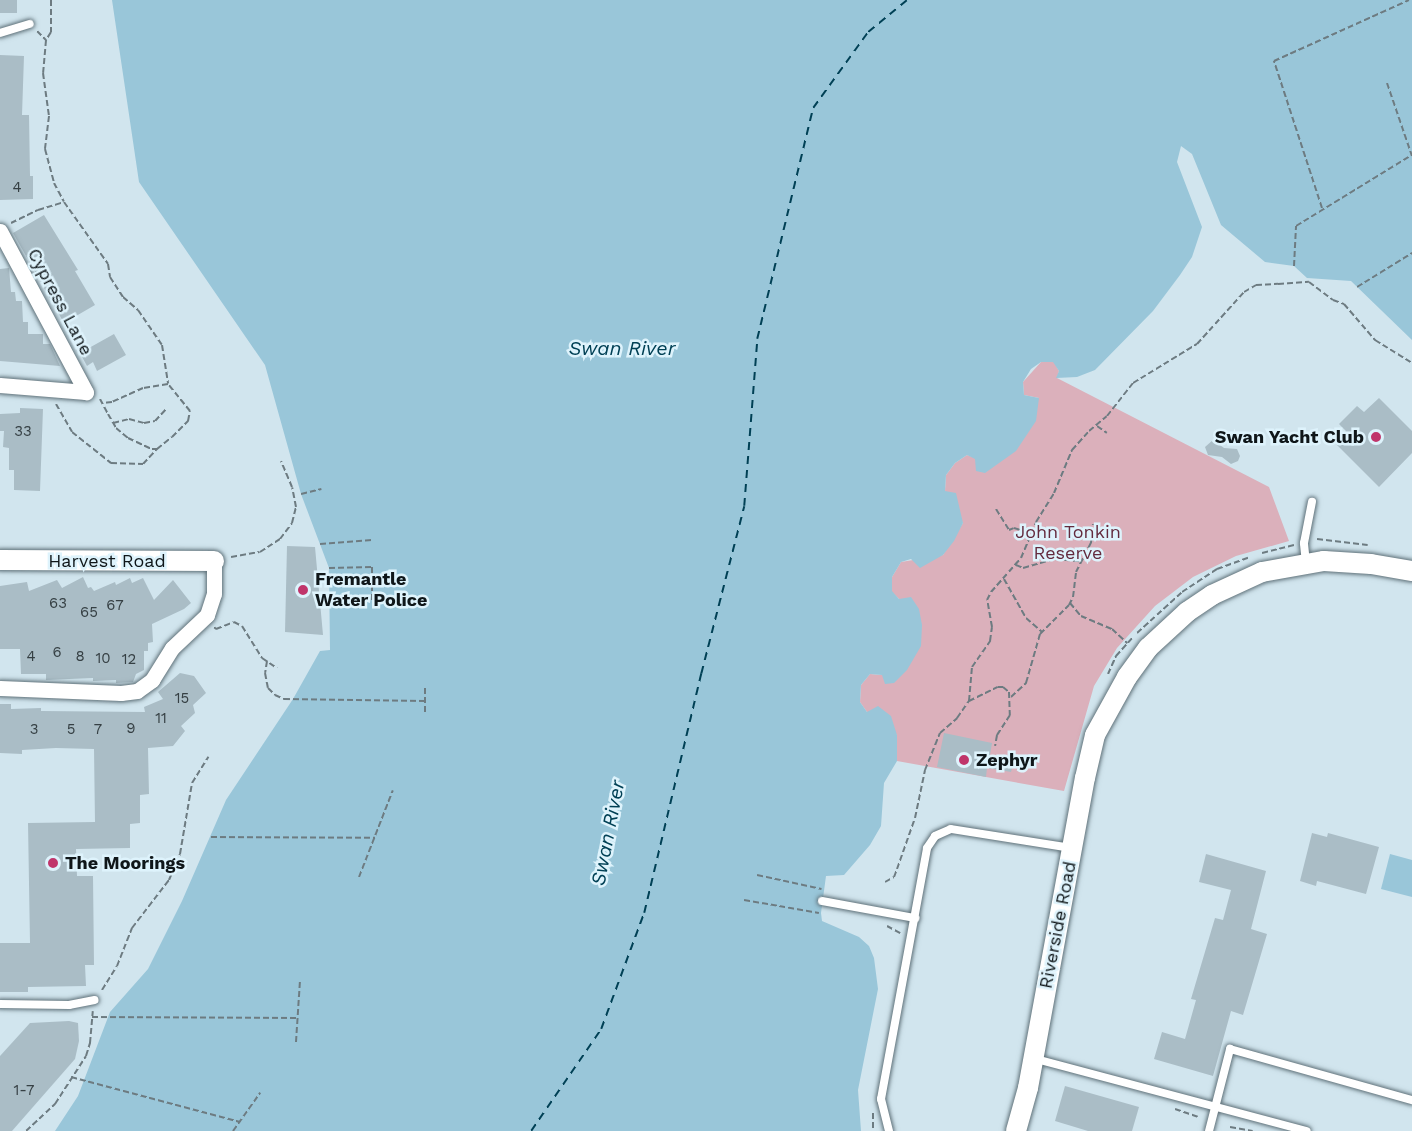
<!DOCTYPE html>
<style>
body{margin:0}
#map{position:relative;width:1412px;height:1131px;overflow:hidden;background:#d1e5ee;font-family:"Work Sans",sans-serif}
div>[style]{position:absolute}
.green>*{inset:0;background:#dbb0bb}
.water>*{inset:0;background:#99c6d9}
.ferry>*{height:1.5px;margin-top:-0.75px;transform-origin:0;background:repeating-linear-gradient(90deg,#004055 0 8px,transparent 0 14px)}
.building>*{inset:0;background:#aabdc6;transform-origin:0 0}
.path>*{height:2px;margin-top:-1px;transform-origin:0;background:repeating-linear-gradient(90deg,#6d7b81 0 6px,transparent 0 9px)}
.roads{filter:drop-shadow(0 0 2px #5f7179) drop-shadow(0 0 2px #5f7179)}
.service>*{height:8px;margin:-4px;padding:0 4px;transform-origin:4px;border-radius:4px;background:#fff}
.minor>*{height:15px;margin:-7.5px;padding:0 7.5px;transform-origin:7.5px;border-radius:7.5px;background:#fff}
.tertiary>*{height:20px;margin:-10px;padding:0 10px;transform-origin:10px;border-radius:10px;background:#fff}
.dots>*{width:16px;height:16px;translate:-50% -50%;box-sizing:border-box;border:3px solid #def3fc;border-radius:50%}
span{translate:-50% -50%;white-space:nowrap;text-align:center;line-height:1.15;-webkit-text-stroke:5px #def3fc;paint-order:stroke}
.number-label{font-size:15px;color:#364044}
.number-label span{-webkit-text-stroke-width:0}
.street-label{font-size:18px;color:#0f1619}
.poi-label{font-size:18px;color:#0f1619;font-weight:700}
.right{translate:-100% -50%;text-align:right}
.left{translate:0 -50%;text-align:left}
.park-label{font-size:18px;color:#632a3d}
.water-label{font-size:20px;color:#004055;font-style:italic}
</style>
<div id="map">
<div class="green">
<i style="clip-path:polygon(1041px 362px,1054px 362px,1059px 371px,1057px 378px,1269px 487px,1289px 541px,1236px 556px,1193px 577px,1155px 606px,1117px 648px,1094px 686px,1064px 791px,897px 761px,897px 735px,867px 712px,860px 702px,861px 685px,870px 674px,882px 675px,899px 599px,891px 591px,892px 577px,901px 562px,943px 555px,963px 523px,945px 491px,946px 475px,955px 463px,967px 455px,975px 458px,1039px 398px,1024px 395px,1023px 382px)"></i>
</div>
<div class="water">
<i style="clip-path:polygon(112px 0,1412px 0,1412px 340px,1351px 281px,1307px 278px,1294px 266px,1265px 262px,1221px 225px,1192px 154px,1181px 146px,1177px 162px,1202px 227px,1192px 257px,1180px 275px,1153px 311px,1095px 370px,1077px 377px,1056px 378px,1059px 371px,1053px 362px,1041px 362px,1031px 369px,1023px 382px,1024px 395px,1039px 398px,1036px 421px,1016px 451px,985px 473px,976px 471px,975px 459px,967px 455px,955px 463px,946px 475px,945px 491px,956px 493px,963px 523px,954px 541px,943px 555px,920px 568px,911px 559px,901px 562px,892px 577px,892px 591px,899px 599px,911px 597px,919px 609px,922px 625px,921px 646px,907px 670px,894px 683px,885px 684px,882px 675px,870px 674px,861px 685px,860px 702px,867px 712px,878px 706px,891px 716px,897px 735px,897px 761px,884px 783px,881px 826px,870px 845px,844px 875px,826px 876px,821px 913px,822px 921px,859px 937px,869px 946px,874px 958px,878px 989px,858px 1090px,861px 1131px,55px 1131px,78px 1096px,110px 1012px,148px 969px,182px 901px,226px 800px,293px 699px,320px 651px,330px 650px,329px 568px,301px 494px,265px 365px,139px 182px)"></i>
<i style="clip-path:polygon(1390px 854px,1412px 860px,1412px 897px,1381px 889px)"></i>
</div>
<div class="ferry">
<i style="left:531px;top:1131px;width:124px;rotate:-55.5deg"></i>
<i style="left:601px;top:1029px;width:124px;rotate:-69.7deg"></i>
<i style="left:644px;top:913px;width:246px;rotate:-76.6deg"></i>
<i style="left:701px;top:674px;width:173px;rotate:-75.6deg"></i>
<i style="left:744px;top:506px;width:168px;rotate:-85.5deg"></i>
<i style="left:757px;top:339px;width:238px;rotate:-76.4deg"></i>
<i style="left:813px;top:108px;width:94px;rotate:-54.1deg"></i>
<i style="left:868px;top:32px;width:50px;rotate:-39.4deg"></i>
</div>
<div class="building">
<i style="left:0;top:0;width:17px;height:13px"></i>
<i style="clip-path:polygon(0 55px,24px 56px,22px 115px,29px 115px,30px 176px,33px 176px,33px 199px,0 200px)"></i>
<i style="clip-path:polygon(44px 215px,78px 270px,75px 271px,95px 305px,64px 323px,13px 233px)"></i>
<i style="clip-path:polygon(9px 268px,11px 292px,15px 292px,16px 301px,22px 301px,23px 322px,28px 322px,28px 334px,43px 334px,43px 344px,50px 344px,60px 366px,0 361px,0 269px)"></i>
<i style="clip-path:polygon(114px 334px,126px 355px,97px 371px,93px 362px,87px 366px,80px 353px)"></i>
<i style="clip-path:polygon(1379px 398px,1412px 431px,1412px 453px,1379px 487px,1335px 443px,1346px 431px,1339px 424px,1357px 406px,1364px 412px)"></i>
<i style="clip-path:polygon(20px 408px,43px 409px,40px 491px,14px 490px,14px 470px,9px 470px,9px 448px,3px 447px,4px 431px,0 431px,0 414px,20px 413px)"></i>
<i style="clip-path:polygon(1213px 440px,1224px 448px,1237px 449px,1240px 456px,1238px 461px,1231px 464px,1222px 457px,1208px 455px,1205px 447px)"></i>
<i style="clip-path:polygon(287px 546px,315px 547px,323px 635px,285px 632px)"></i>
<i style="clip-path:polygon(83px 577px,88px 588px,91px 587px,94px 591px,115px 582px,116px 585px,130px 578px,132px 583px,143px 578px,154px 600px,173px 580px,191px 603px,184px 609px,152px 624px,153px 642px,148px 643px,148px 651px,144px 651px,144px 670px,136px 674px,133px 682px,116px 683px,116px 680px,93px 681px,93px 678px,46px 680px,46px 674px,21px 674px,20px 649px,0 649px,0 586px,27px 582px,29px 591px,57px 580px,62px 588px)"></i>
<i style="clip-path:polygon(180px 673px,194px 676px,206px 693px,193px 705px,195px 713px,181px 726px,185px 731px,173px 746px,148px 748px,149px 794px,140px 795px,140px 823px,130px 824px,130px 848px,76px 849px,77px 876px,93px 876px,94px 965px,85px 965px,86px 986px,28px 987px,28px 992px,0 992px,0 943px,30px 943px,28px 823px,95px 822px,94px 749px,56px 748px,22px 750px,22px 754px,0 753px,0 704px,11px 704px,11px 709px,41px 708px,41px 711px,145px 712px,144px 707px,163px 699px,158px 692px)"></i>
<i style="clip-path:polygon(944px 733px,992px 743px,990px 755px,1014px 760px,1011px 772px,987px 768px,986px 777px,937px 767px)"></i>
<i style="clip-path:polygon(1312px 833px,1327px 837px,1328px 833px,1379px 847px,1366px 894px,1317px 881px,1316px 886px,1300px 881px)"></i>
<i style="clip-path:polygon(1206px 854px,1266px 871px,1251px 929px,1267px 934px,1243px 1015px,1231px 1011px,1213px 1076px,1154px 1059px,1162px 1032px,1185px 1039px,1196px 1000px,1191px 999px,1215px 918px,1223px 920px,1231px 890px,1199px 882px)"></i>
<i style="clip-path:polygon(69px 1021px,78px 1023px,79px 1041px,75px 1059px,12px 1131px,0 1131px,0 1056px,30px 1023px)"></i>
<i style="clip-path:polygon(1065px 1086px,1139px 1107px,1132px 1131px,1088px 1131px,1055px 1121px)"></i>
</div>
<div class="path">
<i style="left:51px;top:0;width:32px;rotate:90deg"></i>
<i style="left:51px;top:32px;width:9px;rotate:122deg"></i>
<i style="left:46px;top:40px;width:33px;rotate:95deg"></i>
<i style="left:43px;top:73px;width:43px;rotate:82.1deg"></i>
<i style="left:49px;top:116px;width:33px;rotate:97deg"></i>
<i style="left:45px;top:149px;width:35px;rotate:75deg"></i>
<i style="left:54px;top:183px;width:21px;rotate:62deg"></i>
<i style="left:64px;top:202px;width:76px;rotate:54.6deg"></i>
<i style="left:108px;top:264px;width:13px;rotate:81deg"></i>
<i style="left:110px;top:277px;width:24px;rotate:57deg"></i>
<i style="left:123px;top:297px;width:20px;rotate:41deg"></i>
<i style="left:138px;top:310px;width:42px;rotate:55.6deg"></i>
<i style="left:162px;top:345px;width:39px;rotate:81deg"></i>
<i style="left:37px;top:31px;width:13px;rotate:45deg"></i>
<i style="left:1387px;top:83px;width:77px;rotate:71.1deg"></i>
<i style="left:1322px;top:208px;width:155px;rotate:-108.1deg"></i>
<i style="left:1274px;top:61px;width:148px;rotate:-24.3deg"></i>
<i style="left:11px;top:223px;width:30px;rotate:-26deg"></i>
<i style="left:38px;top:210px;width:27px;rotate:-17deg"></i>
<i style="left:1294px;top:266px;width:40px;rotate:-87.1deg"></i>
<i style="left:1296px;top:226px;width:136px;rotate:-31.5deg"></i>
<i style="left:1357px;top:287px;width:65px;rotate:-31.7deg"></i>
<i style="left:100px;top:399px;width:17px;rotate:62deg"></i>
<i style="left:108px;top:414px;width:16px;rotate:60deg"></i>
<i style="left:116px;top:428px;width:16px;rotate:40deg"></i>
<i style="left:128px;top:438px;width:26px;rotate:25deg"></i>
<i style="left:152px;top:449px;width:5px"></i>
<i style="left:157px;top:449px;width:19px;rotate:-39deg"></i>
<i style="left:172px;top:437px;width:23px;rotate:-45deg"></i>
<i style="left:188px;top:421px;width:10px;rotate:-79deg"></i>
<i style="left:190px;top:411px;width:35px;rotate:-129deg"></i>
<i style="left:168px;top:384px;width:25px;rotate:171deg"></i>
<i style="left:143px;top:388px;width:34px;rotate:156deg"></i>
<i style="left:112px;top:402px;width:10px;rotate:174deg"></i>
<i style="left:56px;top:404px;width:32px;rotate:60deg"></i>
<i style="left:72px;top:432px;width:50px;rotate:38.5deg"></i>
<i style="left:111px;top:463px;width:32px;rotate:2deg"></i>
<i style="left:143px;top:464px;width:21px;rotate:-47deg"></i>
<i style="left:113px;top:423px;width:16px;rotate:-14deg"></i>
<i style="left:129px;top:419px;width:16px;rotate:15deg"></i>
<i style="left:144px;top:423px;width:11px;rotate:-10deg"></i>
<i style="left:155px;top:421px;width:16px;rotate:-47deg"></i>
<i style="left:1097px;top:426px;width:12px;rotate:35deg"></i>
<i style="left:301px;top:494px;width:21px;rotate:-14deg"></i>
<i style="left:996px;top:509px;width:25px;rotate:58deg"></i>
<i style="left:1009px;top:530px;width:5px;rotate:-22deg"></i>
<i style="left:1014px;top:528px;width:19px;rotate:18deg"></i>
<i style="left:1317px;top:539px;width:51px;rotate:6.7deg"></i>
<i style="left:320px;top:544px;width:52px;rotate:-4.4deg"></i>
<i style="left:1262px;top:553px;width:33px;rotate:-14deg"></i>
<i style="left:231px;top:557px;width:29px;rotate:-10deg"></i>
<i style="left:260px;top:552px;width:24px;rotate:-33deg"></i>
<i style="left:280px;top:539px;width:20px;rotate:-53deg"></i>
<i style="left:292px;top:523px;width:16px;rotate:-76deg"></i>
<i style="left:296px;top:507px;width:20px;rotate:-101deg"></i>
<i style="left:292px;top:487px;width:28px;rotate:-113deg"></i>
<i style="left:1016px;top:565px;width:8px;rotate:23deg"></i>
<i style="left:1023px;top:568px;width:33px;rotate:-16deg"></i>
<i style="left:1055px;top:559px;width:25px;rotate:5deg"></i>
<i style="left:329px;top:568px;width:43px;rotate:-1.3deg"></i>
<i style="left:372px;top:567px;width:35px;rotate:90deg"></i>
<i style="left:1004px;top:579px;width:45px;rotate:60.6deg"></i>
<i style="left:1026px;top:618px;width:21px;rotate:41deg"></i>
<i style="left:1070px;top:603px;width:17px;rotate:50deg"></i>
<i style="left:1081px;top:616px;width:34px;rotate:23deg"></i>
<i style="left:1112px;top:629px;width:21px;rotate:43deg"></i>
<i style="left:214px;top:627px;width:3px;rotate:45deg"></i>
<i style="left:216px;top:629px;width:19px;rotate:-21deg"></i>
<i style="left:234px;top:622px;width:9px;rotate:27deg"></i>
<i style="left:242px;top:626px;width:38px;rotate:58deg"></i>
<i style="left:262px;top:658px;width:18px;rotate:34deg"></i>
<i style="left:1137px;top:633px;width:61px;rotate:-42.3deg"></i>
<i style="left:1182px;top:592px;width:42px;rotate:-33.3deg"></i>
<i style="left:1217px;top:569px;width:33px;rotate:-20deg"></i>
<i style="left:267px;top:661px;width:12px;rotate:99deg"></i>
<i style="left:265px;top:673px;width:15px;rotate:79deg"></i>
<i style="left:268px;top:688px;width:10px;rotate:45deg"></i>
<i style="left:275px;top:695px;width:10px;rotate:24deg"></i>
<i style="left:284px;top:699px;width:141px;rotate:0.8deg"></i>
<i style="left:1108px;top:674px;width:20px;rotate:-66deg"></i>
<i style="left:1116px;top:656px;width:25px;rotate:-48deg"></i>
<i style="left:1011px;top:697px;width:21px;rotate:-43deg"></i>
<i style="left:1026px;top:683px;width:51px;rotate:-74.1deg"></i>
<i style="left:1040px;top:634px;width:41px;rotate:-45deg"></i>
<i style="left:1069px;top:605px;width:9px;rotate:-63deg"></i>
<i style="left:1073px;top:597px;width:25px;rotate:-83deg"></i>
<i style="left:1076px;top:572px;width:33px;rotate:-63deg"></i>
<i style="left:1091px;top:543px;width:19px;rotate:-84deg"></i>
<i style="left:969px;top:701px;width:32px;rotate:-26deg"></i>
<i style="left:998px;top:687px;width:5px"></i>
<i style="left:1003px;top:687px;width:8px;rotate:40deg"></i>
<i style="left:1009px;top:692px;width:23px;rotate:88deg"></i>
<i style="left:1010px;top:715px;width:24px;rotate:123deg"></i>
<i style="left:997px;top:735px;width:11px;rotate:100deg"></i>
<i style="left:425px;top:712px;width:25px;rotate:-90deg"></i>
<i style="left:211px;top:837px;width:164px;rotate:0.3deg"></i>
<i style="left:757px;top:875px;width:66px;rotate:12.3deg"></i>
<i style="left:359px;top:877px;width:93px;rotate:-68.7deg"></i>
<i style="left:885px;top:882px;width:10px;rotate:-29deg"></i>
<i style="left:894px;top:877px;width:9px;rotate:-69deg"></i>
<i style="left:897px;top:869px;width:54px;rotate:-70.6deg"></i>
<i style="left:915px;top:818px;width:49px;rotate:-78.2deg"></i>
<i style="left:925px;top:770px;width:40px;rotate:-68deg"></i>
<i style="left:940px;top:733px;width:23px;rotate:-41deg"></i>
<i style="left:957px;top:718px;width:21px;rotate:-55deg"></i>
<i style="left:969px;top:701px;width:34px;rotate:-85deg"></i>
<i style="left:972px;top:667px;width:32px;rotate:-55deg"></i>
<i style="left:990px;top:641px;width:14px;rotate:-82deg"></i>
<i style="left:992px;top:627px;width:27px;rotate:-100deg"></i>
<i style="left:987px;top:600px;width:9px;rotate:-63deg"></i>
<i style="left:991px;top:592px;width:45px;rotate:-48.6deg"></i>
<i style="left:1021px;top:558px;width:39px;rotate:-67deg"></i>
<i style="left:1036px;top:522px;width:34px;rotate:-58deg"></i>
<i style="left:1054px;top:493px;width:47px;rotate:-67.3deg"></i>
<i style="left:1072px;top:450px;width:25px;rotate:-48deg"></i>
<i style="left:1089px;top:431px;width:23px;rotate:-40deg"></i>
<i style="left:1107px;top:416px;width:42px;rotate:-51.8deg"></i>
<i style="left:1133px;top:383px;width:75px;rotate:-31.4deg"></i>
<i style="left:1197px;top:344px;width:70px;rotate:-47.9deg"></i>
<i style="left:1244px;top:292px;width:14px;rotate:-30deg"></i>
<i style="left:1256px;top:285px;width:22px;rotate:-3deg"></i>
<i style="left:1278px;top:284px;width:31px;rotate:-4deg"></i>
<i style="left:1309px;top:282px;width:30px;rotate:37deg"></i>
<i style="left:1333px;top:300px;width:12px;rotate:20deg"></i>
<i style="left:1344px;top:304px;width:48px;rotate:49.3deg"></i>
<i style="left:1375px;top:340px;width:44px;rotate:31.9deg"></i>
<i style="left:744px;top:900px;width:76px;rotate:9.8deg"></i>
<i style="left:887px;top:926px;width:15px;rotate:28deg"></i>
<i style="left:102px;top:990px;width:28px;rotate:-58deg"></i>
<i style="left:117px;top:966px;width:41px;rotate:-68.5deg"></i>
<i style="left:132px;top:928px;width:61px;rotate:-52.4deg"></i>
<i style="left:169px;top:880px;width:28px;rotate:-67deg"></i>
<i style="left:180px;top:854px;width:72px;rotate:-80.4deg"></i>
<i style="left:192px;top:783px;width:31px;rotate:-58deg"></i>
<i style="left:92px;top:1017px;width:205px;rotate:0.3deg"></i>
<i style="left:296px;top:1042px;width:62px;rotate:-86.3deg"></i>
<i style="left:71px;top:1077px;width:175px;rotate:14.9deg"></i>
<i style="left:1175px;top:1109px;width:24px;rotate:19deg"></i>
<i style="left:873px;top:1113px;width:18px;rotate:90deg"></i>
<i style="left:1230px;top:1127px;width:23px;rotate:10deg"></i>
<i style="left:26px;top:1131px;width:40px;rotate:-43deg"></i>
<i style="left:55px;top:1104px;width:57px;rotate:-57.1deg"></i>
<i style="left:86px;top:1056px;width:14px;rotate:-73deg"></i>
<i style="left:90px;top:1043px;width:32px;rotate:-85deg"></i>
<i style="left:233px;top:1131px;width:47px;rotate:-54.6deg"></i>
</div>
<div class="roads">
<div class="service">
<i style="left:0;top:33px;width:31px;rotate:-17deg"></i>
<i style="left:1306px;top:563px;width:20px;rotate:-96deg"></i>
<i style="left:1304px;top:543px;width:42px;rotate:-79deg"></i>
<i style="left:822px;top:901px;width:95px;rotate:10.4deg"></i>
<i style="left:0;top:1004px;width:69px;rotate:0.8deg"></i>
<i style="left:69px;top:1005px;width:26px;rotate:-11deg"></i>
<i style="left:1036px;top:1059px;width:280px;rotate:14.9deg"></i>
<i style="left:889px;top:1131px;width:33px;rotate:-104deg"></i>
<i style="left:881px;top:1099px;width:255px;rotate:-79.6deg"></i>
<i style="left:927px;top:848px;width:14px;rotate:-56deg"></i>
<i style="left:935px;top:836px;width:17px;rotate:-24deg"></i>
<i style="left:951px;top:829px;width:121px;rotate:9deg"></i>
<i style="left:1209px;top:1131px;width:85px;rotate:-75.6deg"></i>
<i style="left:1230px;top:1049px;width:189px;rotate:15.7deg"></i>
</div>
<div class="minor">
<i style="left:0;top:231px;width:183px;rotate:61.9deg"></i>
<i style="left:0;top:385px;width:86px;rotate:4.7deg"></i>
<i style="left:0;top:688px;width:121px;rotate:2.4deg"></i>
<i style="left:121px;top:693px;width:16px;rotate:-7deg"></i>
<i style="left:137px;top:691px;width:19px;rotate:-36deg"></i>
<i style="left:152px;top:680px;width:38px;rotate:-58deg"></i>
<i style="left:172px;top:648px;width:48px;rotate:-43.3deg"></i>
<i style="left:207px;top:615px;width:22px;rotate:-72deg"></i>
<i style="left:214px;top:594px;width:33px;rotate:-90deg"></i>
</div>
<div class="tertiary">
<i style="left:0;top:560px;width:214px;rotate:0.3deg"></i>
<i style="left:1016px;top:1131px;width:45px;rotate:-74.4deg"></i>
<i style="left:1028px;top:1088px;width:315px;rotate:-79.6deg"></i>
<i style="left:1085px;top:778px;width:44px;rotate:-76.9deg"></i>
<i style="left:1095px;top:735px;width:66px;rotate:-61.1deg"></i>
<i style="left:1127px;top:677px;width:36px;rotate:-54deg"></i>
<i style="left:1148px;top:648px;width:53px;rotate:-42.7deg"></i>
<i style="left:1187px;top:612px;width:30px;rotate:-34deg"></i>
<i style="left:1212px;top:595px;width:55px;rotate:-24.7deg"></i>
<i style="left:1262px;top:572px;width:63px;rotate:-10.1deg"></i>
<i style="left:1324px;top:561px;width:47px;rotate:3.7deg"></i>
<i style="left:1371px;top:564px;width:42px;rotate:9.7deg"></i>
</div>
</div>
<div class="dots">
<i style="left:1376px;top:437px;background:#c0356b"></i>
<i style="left:303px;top:590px;background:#c0356b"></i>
<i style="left:964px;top:760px;background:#c0356b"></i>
<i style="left:53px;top:863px;background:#c0356b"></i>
</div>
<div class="number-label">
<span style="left:17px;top:188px">4</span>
<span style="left:23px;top:432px">33</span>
<span style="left:58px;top:604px">63</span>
<span style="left:115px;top:606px">67</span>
<span style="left:89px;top:613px">65</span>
<span style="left:57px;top:653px">6</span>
<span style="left:31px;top:657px">4</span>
<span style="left:80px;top:657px">8</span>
<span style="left:103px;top:659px">10</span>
<span style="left:129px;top:660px">12</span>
<span style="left:182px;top:699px">15</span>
<span style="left:161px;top:719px">11</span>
<span style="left:131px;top:729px">9</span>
<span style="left:34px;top:730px">3</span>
<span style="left:71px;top:730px">5</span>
<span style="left:98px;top:730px">7</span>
<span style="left:24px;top:1091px">1-7</span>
</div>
<div class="street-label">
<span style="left:60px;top:302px;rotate:62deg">Cypress Lane</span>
<span style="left:107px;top:561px">Harvest Road</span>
<span style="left:1058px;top:925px;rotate:-79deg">Riverside Road</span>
</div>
<div class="poi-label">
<span class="right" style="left:1364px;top:437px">Swan Yacht Club</span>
<span class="left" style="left:315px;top:590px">Fremantle<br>Water Police</span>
<span class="left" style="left:976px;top:760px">Zephyr</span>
<span class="left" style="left:65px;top:863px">The Moorings</span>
</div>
<div class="park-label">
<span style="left:1068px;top:543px">John Tonkin<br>Reserve</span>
</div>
<div class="water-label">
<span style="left:622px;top:348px">Swan River</span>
<span style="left:608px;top:833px;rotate:-79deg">Swan River</span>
</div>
</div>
